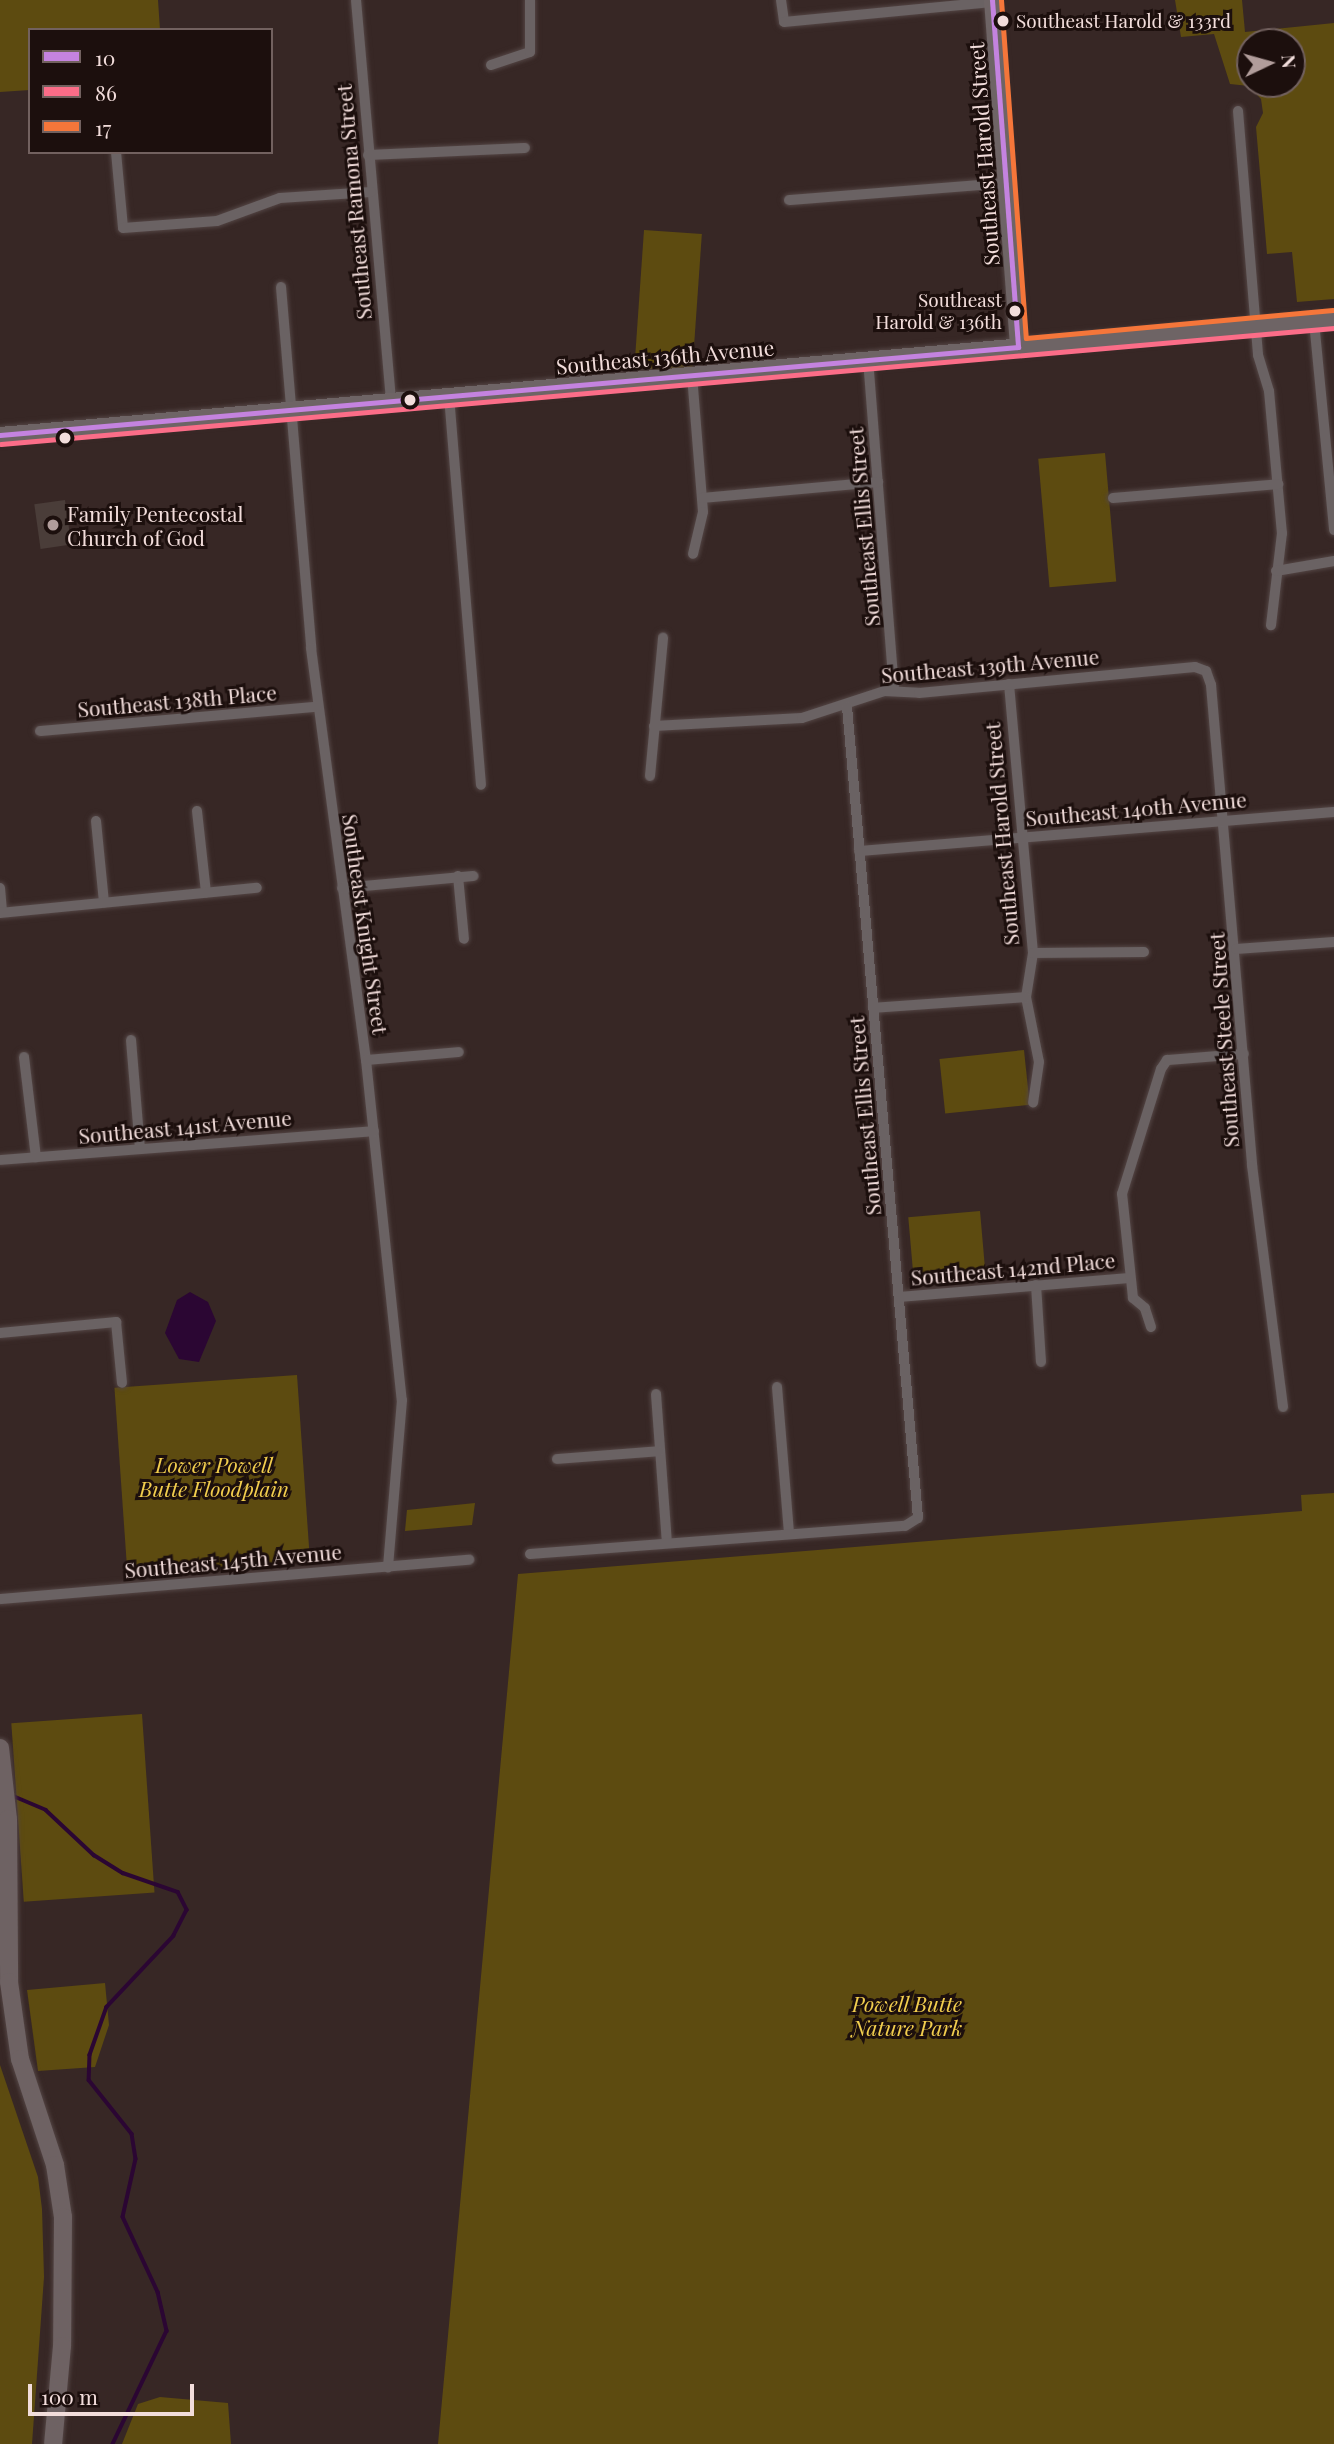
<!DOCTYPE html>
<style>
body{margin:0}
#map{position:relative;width:1334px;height:2444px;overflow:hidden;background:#372725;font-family:"Playfair Display",serif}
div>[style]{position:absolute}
.green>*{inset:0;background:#5d4b10;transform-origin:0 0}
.water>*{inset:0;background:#2b0633}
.stream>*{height:3.5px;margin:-1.75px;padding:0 1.75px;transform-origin:1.75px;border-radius:1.75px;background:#2b0633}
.building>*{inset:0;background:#4a3d39;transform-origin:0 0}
.roads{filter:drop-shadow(0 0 2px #534544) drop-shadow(0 0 2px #534544)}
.street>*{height:10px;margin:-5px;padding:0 5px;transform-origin:5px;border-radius:5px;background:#6a6263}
.secondary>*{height:16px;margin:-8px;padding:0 8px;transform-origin:8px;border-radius:8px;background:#6e6465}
.primary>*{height:18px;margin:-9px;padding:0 9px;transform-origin:9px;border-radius:9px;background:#6e6263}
.bus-1>*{height:5px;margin:-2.5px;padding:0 2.5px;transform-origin:2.5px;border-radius:2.5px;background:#c483df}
.bus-2>*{height:5px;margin:-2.5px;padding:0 2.5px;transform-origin:2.5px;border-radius:2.5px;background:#fb6d88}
.bus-3>*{height:5px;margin:-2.5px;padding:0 2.5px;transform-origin:2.5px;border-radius:2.5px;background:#f5763a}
.dots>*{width:19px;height:19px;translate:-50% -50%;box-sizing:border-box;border:4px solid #1c0f0d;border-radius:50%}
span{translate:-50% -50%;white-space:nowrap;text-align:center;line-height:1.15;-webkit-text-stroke:6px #1c0f0d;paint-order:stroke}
.bus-label{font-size:19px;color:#f2dddb}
.left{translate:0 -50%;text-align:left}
.right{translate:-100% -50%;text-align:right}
.street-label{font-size:21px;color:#f2dddb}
.poi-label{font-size:21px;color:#f2dddb}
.park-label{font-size:21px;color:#f2ce4e;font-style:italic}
.legend{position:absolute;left:28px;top:28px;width:245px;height:126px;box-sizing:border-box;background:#1c0f0d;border:2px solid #72615f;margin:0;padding:9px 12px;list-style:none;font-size:21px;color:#f2dddb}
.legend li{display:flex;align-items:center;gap:14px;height:35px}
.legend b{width:35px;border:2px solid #72615f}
.north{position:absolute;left:1236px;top:28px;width:70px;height:70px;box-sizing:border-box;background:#1c0f0d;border:2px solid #72615f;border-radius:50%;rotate:85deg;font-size:19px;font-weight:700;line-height:28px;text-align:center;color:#f2dddb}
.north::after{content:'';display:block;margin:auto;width:24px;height:32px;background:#b19d9b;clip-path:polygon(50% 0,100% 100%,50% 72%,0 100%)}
.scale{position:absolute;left:28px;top:2384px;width:166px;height:32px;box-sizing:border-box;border:4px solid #f2dddb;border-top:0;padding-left:9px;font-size:21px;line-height:24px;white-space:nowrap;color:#f2dddb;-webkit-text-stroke:5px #1c0f0d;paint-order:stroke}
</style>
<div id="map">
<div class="green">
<i style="clip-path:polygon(0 0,158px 0,160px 30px,30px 30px,30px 90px,0 92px)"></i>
<i style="clip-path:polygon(evenodd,1175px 0,1242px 0,1245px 32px,1334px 23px,1334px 299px,1297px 302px,1292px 252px,1267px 254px,1256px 127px,1263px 113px,1261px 99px,1249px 86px,1230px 84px,1214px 34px,1181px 37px,1175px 0,1292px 42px,1292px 84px,1250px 84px,1250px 42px,1292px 42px)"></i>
<i style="left:644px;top:230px;width:58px;height:138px;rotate:4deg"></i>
<i style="left:1105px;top:453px;width:129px;height:67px;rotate:85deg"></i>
<i style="left:1024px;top:1050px;width:55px;height:85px;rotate:84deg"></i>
<i style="left:980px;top:1211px;width:64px;height:72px;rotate:85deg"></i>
<i style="left:297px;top:1375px;width:187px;height:183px;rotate:86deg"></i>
<i style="clip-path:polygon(1334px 1493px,1334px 2444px,438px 2444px,518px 1574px,1302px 1511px,1301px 1495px)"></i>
<i style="clip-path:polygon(475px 1503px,472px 1525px,405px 1531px,407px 1510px)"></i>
<i style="left:142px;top:1714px;width:179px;height:131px;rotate:86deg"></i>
<i style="clip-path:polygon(105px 1983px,109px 2025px,95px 2067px,38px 2071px,27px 1990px)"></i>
<i style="clip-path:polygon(0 2065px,38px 2177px,42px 2209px,44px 2277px,32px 2444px,0 2444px)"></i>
<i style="clip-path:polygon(160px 2397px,228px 2403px,231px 2444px,122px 2444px,138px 2404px)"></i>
</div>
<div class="water">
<i style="clip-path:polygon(190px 1292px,208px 1302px,216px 1321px,199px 1362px,179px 1359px,165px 1333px,177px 1300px)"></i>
</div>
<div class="stream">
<i style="left:11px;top:1795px;width:38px;rotate:23deg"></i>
<i style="left:46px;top:1810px;width:66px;rotate:43.2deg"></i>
<i style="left:94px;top:1855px;width:34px;rotate:32deg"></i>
<i style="left:123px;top:1873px;width:58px;rotate:19.1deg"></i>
<i style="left:178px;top:1892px;width:20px;rotate:63deg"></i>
<i style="left:187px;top:1910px;width:29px;rotate:117deg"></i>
<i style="left:174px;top:1936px;width:98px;rotate:133.3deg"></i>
<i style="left:107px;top:2007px;width:51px;rotate:109.5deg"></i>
<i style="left:90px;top:2055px;width:25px;rotate:92deg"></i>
<i style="left:89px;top:2080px;width:69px;rotate:51.5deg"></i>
<i style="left:132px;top:2134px;width:25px;rotate:81deg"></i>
<i style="left:136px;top:2159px;width:59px;rotate:102.6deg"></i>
<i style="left:123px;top:2217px;width:83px;rotate:65deg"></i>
<i style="left:158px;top:2292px;width:40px;rotate:77deg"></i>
<i style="left:167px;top:2331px;width:125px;rotate:115.5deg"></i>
</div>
<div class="building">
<i style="left:65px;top:500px;width:45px;height:31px;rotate:82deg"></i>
</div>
<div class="roads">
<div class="street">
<i style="left:356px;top:0;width:403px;rotate:85deg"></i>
<i style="left:781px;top:0;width:22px;rotate:82deg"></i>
<i style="left:784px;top:22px;width:209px;rotate:-5.5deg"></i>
<i style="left:491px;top:65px;width:41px;rotate:-18.4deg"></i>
<i style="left:530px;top:52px;width:52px;rotate:-90deg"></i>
<i style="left:1238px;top:111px;width:245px;rotate:85.3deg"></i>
<i style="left:1258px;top:355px;width:38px;rotate:73deg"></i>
<i style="left:1269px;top:391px;width:143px;rotate:84.8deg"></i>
<i style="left:1282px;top:533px;width:93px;rotate:96.8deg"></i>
<i style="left:116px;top:152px;width:76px;rotate:84.7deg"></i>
<i style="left:123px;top:228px;width:94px;rotate:-4.3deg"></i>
<i style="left:217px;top:221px;width:67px;rotate:-20.1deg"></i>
<i style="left:280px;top:198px;width:91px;rotate:-3.8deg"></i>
<i style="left:368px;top:155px;width:157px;rotate:-2.6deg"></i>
<i style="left:789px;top:200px;width:218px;rotate:-4.5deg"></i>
<i style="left:281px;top:287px;width:362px;rotate:85.2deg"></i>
<i style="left:311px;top:648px;width:416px;rotate:82.4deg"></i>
<i style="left:366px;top:1060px;width:342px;rotate:84deg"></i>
<i style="left:402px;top:1400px;width:168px;rotate:94.8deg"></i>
<i style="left:1314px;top:321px;width:210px;rotate:84.5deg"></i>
<i style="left:868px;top:359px;width:333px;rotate:85.5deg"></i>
<i style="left:692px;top:375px;width:137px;rotate:85.4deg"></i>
<i style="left:703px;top:512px;width:43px;rotate:103.4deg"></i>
<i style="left:449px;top:396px;width:390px;rotate:85.3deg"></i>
<i style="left:702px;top:498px;width:177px;rotate:-5.2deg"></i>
<i style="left:1113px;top:498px;width:166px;rotate:-4.8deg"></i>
<i style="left:1276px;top:571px;width:59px;rotate:-9.8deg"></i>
<i style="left:1009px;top:684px;width:270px;rotate:84.9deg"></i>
<i style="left:654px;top:726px;width:148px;rotate:-3.1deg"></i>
<i style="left:802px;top:718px;width:86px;rotate:-18.2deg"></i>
<i style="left:884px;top:691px;width:35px;rotate:3deg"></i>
<i style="left:919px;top:693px;width:277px;rotate:-5.4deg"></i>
<i style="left:1195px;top:667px;width:12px;rotate:20deg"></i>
<i style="left:1206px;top:671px;width:15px;rotate:70deg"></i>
<i style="left:1211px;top:685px;width:482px;rotate:85.1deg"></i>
<i style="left:1252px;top:1165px;width:244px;rotate:82.7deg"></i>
<i style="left:40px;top:731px;width:278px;rotate:-5deg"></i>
<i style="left:650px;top:776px;width:139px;rotate:-84.6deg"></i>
<i style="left:197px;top:811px;width:82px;rotate:83.7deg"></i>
<i style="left:96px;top:821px;width:82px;rotate:84.4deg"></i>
<i style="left:859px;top:851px;width:477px;rotate:-4.7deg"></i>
<i style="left:458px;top:876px;width:63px;rotate:84.6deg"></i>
<i style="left:0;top:888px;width:24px;rotate:85deg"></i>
<i style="left:342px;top:888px;width:132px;rotate:-5.2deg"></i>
<i style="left:0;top:913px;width:258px;rotate:-5.6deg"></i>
<i style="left:1236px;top:949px;width:98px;rotate:-4.1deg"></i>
<i style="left:1033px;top:953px;width:45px;rotate:99deg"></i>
<i style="left:1026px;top:997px;width:66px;rotate:78.7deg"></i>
<i style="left:1039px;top:1062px;width:41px;rotate:98.3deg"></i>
<i style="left:1033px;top:953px;width:111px;rotate:-0.5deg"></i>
<i style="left:873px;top:1008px;width:153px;rotate:-4.1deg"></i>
<i style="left:131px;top:1040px;width:109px;rotate:85.3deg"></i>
<i style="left:24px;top:1057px;width:101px;rotate:83.2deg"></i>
<i style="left:366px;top:1060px;width:93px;rotate:-4.9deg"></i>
<i style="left:0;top:1160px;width:375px;rotate:-4.4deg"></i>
<i style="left:1036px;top:1285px;width:77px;rotate:86.3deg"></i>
<i style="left:899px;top:1297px;width:231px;rotate:-4.7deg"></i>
<i style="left:1151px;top:1327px;width:20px;rotate:-108deg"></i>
<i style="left:1145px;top:1308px;width:16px;rotate:-140deg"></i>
<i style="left:1133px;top:1298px;width:105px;rotate:-96deg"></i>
<i style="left:1122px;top:1194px;width:131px;rotate:-72.7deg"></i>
<i style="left:1161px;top:1069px;width:11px;rotate:-56deg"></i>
<i style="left:1167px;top:1060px;width:77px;rotate:-4.5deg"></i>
<i style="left:0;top:1333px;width:117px;rotate:-5.4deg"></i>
<i style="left:116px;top:1322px;width:61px;rotate:84.4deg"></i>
<i style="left:777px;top:1387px;width:147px;rotate:85.3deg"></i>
<i style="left:656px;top:1394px;width:149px;rotate:85.8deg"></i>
<i style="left:557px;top:1459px;width:103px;rotate:-4.4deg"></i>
<i style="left:530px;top:1554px;width:376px;rotate:-4.3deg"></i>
<i style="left:905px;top:1526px;width:15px;rotate:-32deg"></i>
<i style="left:918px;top:1518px;width:815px;rotate:-95deg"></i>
<i style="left:0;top:1599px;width:471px;rotate:-4.8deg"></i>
</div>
<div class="secondary">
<i style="left:992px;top:0;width:348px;rotate:85.7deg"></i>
<i style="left:0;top:435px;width:1339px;rotate:-4.97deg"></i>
</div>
<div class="primary">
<i style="left:0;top:1748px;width:71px;rotate:83.6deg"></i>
<i style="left:8px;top:1819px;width:163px;rotate:89.6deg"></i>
<i style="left:9px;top:1982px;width:78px;rotate:81.9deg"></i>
<i style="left:20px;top:2059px;width:112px;rotate:71.7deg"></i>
<i style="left:55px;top:2165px;width:53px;rotate:81.3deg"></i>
<i style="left:63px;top:2217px;width:129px;rotate:90.4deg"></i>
<i style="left:62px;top:2346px;width:98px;rotate:95.2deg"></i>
</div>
</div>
<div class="bus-1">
<i style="left:992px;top:0;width:348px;rotate:85.7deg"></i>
<i style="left:0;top:435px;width:1022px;rotate:-4.94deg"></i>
</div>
<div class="bus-2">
<i style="left:1px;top:444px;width:1338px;rotate:-4.97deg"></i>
</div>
<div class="bus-3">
<i style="left:1001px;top:0;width:339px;rotate:85.8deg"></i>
<i style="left:1026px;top:338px;width:308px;rotate:-5.2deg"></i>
</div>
<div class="dots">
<i style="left:1003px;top:21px;background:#f2dddb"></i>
<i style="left:1015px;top:311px;background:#f2dddb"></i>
<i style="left:410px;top:400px;background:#f2dddb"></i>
<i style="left:65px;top:438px;background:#f2dddb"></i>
<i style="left:53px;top:525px;background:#b19d9b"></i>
</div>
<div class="bus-label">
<span class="left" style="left:1016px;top:21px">Southeast Harold &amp; 133rd</span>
<span class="right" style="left:1002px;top:311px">Southeast<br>Harold &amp; 136th</span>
</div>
<div class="street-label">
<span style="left:983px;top:154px;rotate:-94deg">Southeast Harold Street</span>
<span style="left:353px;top:202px;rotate:-95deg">Southeast Ramona Street</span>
<span style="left:665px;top:356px;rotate:-5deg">Southeast 136th Avenue</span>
<span style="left:863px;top:527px;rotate:-95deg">Southeast Ellis Street</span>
<span style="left:990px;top:665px;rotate:-5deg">Southeast 139th Avenue</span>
<span style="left:177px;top:700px;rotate:-5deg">Southeast 138th Place</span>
<span style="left:1136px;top:808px;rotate:-5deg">Southeast 140th Avenue</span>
<span style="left:1001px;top:834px;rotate:-95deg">Southeast Harold Street</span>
<span style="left:366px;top:924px;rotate:82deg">Southeast Knight Street</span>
<span style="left:1223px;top:1040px;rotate:-94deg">Southeast Steele Street</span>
<span style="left:864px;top:1116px;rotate:-95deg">Southeast Ellis Street</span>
<span style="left:185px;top:1126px;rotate:-5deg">Southeast 141st Avenue</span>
<span style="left:1013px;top:1268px;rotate:-5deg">Southeast 142nd Place</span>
<span style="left:233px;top:1560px;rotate:-5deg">Southeast 145th Avenue</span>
</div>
<div class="poi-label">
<span class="left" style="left:67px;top:525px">Family Pentecostal<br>Church of God</span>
</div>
<div class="park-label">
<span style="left:214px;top:1476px">Lower Powell<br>Butte Floodplain</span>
<span style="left:907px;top:2015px">Powell Butte<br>Nature Park</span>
</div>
<ul class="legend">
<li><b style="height:9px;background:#c483df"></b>10</li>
<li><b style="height:9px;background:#fb6d88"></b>86</li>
<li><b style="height:9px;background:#f5763a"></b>17</li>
</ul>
<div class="north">N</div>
<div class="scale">100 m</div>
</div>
